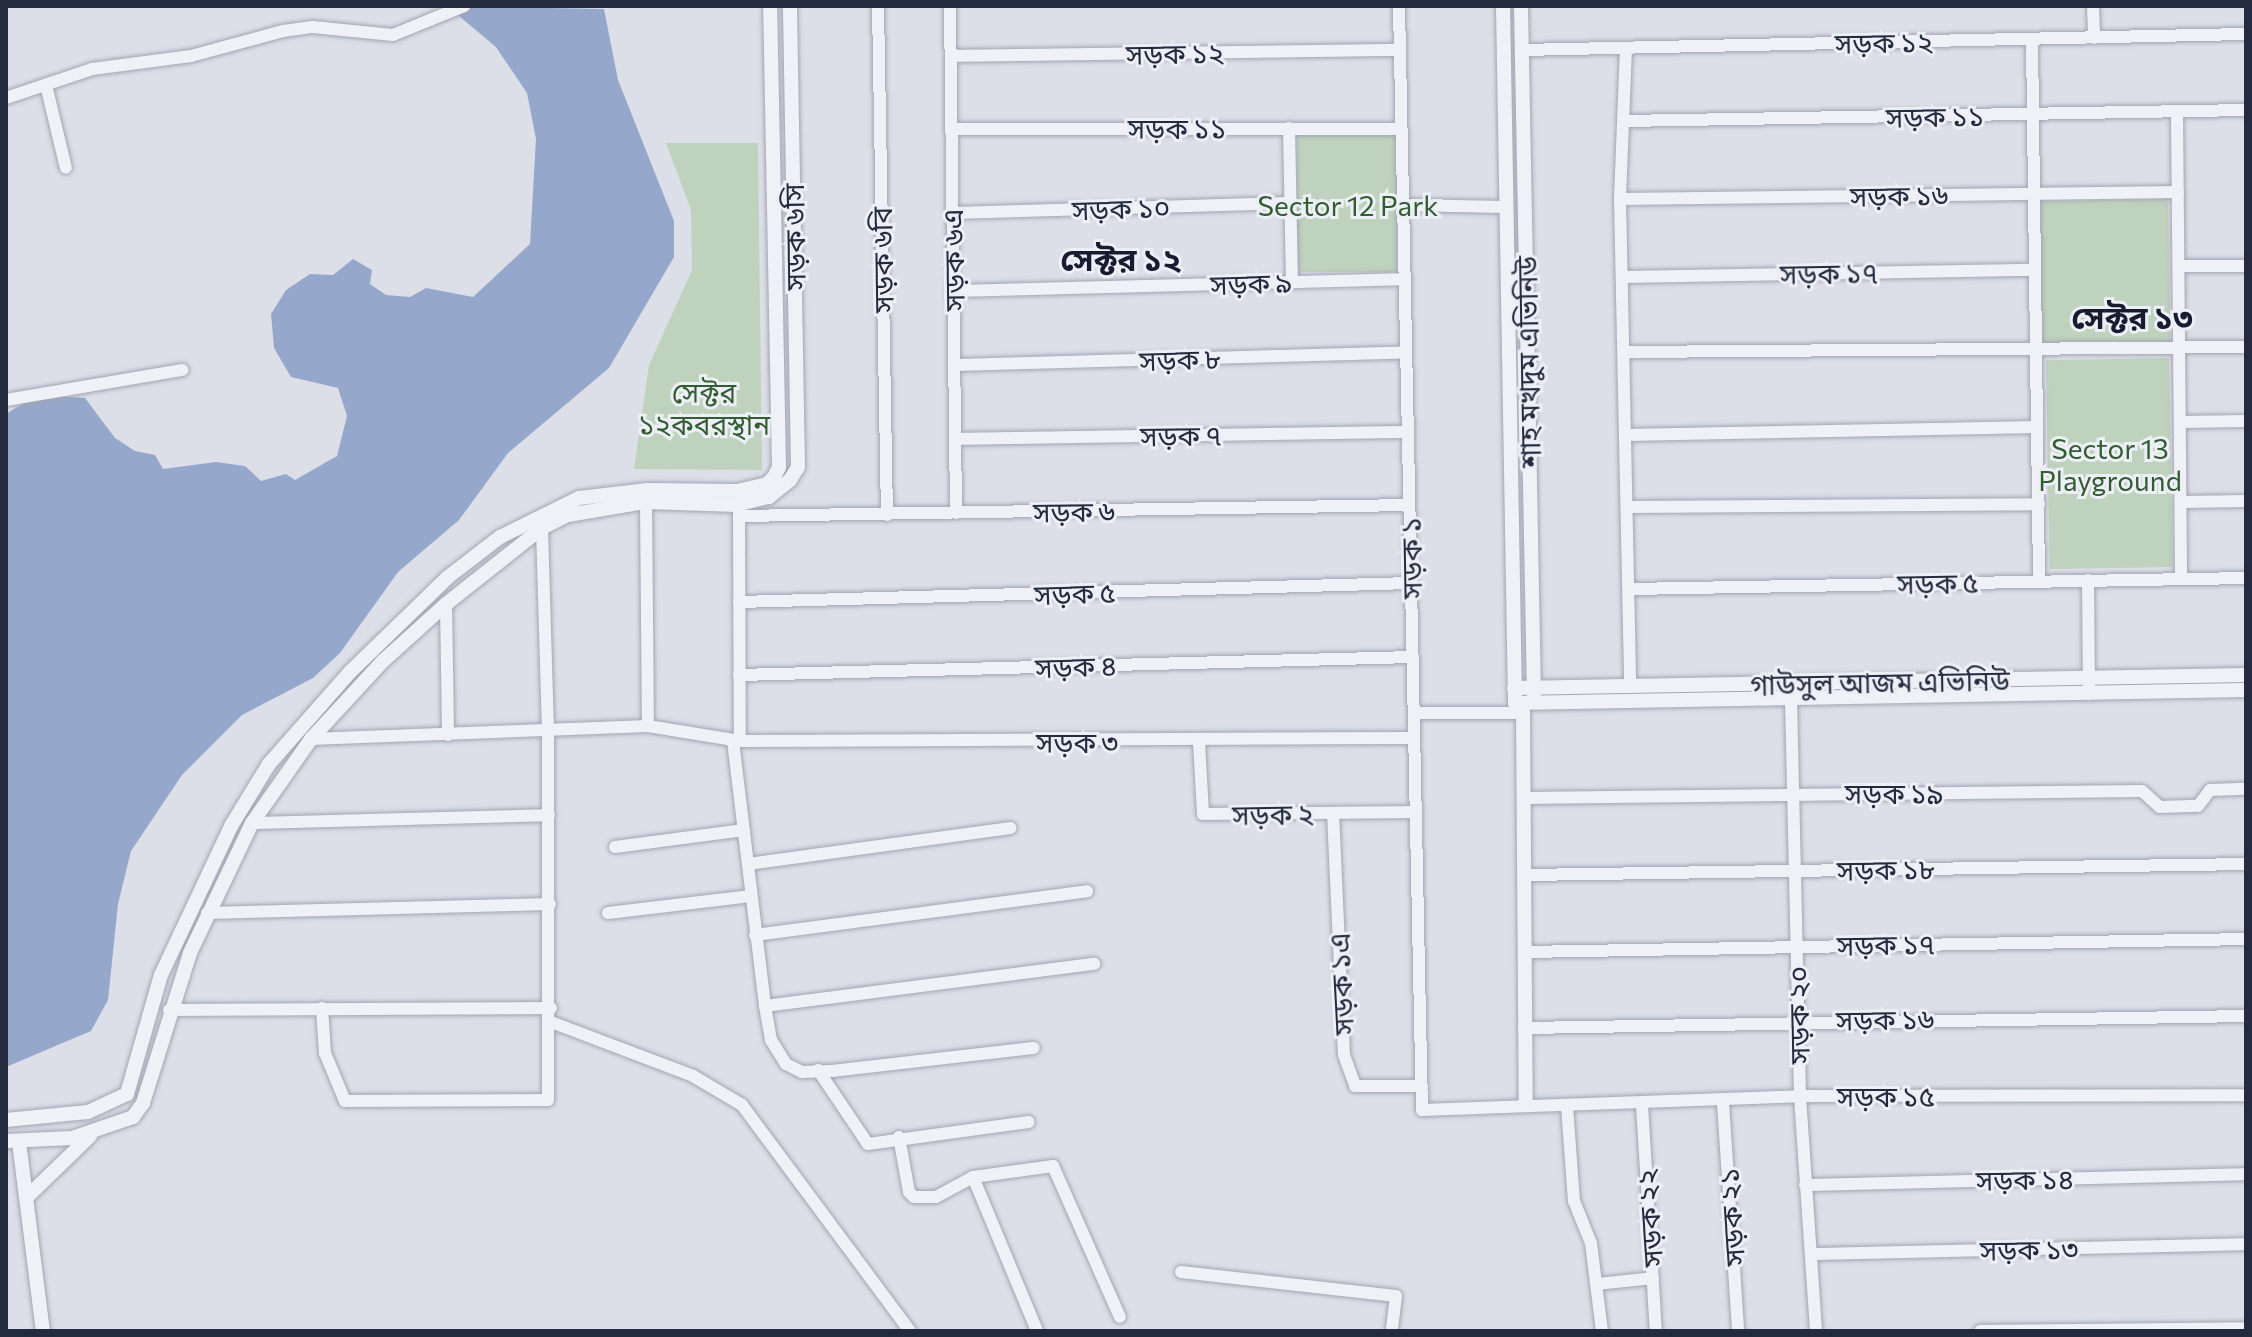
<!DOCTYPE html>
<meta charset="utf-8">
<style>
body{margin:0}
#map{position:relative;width:2252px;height:1337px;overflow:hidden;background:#dddfe8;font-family:Commissioner,"Noto Sans Bengali",sans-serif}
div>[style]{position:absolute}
.green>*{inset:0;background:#bfd2bd;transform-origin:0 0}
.water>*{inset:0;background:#95a7cb}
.roads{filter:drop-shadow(0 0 2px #a2a5b2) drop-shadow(0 0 2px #a2a5b2)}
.minor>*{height:12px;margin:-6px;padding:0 6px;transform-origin:6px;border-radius:6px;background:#f0f1f6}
.tertiary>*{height:14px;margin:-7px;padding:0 7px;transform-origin:7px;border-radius:7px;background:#f0f1f6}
span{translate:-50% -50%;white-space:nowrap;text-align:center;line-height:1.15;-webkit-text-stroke:6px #eceff5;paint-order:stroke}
.street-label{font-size:28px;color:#252b3f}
.park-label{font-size:28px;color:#335c32}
.quarter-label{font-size:32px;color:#181c30;font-weight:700}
.frame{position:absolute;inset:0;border:8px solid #252b3f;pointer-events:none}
</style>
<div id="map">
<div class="green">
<i style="left:1397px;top:135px;width:137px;height:100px;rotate:90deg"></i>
<i style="clip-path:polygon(666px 143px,758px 143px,762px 470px,634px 469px,649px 365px,692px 270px,691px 210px)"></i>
<i style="left:2168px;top:199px;width:143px;height:129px;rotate:89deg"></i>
<i style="left:2169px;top:358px;width:209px;height:123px;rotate:89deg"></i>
</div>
<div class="water">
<i style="clip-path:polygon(447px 6px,604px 9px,618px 80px,674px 221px,674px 257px,609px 368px,508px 453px,459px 520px,398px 572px,340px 653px,313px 678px,242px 715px,182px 775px,131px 851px,118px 904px,108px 1000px,91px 1031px,6px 1067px,6px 414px,37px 395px,85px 398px,115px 438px,135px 451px,155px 455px,163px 469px,216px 462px,245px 466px,261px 481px,286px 474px,295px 480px,337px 456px,347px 416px,338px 388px,291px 377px,274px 348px,271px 314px,286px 290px,310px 274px,333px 275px,353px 259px,372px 270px,370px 284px,386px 295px,410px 297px,426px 288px,473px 297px,530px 244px,536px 139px,527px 93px,496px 47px)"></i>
</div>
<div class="roads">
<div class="minor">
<i style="left:878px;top:6px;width:509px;rotate:88.99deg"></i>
<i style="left:950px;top:6px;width:507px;rotate:89.32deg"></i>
<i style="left:1399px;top:6px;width:1104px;rotate:88.81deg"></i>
<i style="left:1422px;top:1110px;width:378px;rotate:-2.1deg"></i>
<i style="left:1800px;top:1096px;width:446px;rotate:-0.1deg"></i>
<i style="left:2093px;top:6px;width:32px;rotate:88deg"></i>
<i style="left:2032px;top:39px;width:543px;rotate:89.26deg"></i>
<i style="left:1626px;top:48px;width:151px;rotate:92.3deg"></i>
<i style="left:1620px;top:199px;width:488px;rotate:88.8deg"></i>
<i style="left:1522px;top:50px;width:724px;rotate:-1.27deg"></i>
<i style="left:951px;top:56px;width:449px;rotate:-0.8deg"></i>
<i style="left:46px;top:85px;width:85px;rotate:76.5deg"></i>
<i style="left:6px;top:98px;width:91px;rotate:-18.6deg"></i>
<i style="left:92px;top:69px;width:100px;rotate:-7.5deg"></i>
<i style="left:191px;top:56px;width:95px;rotate:-15.2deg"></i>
<i style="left:283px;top:31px;width:30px;rotate:-8deg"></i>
<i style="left:313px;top:27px;width:80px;rotate:5.7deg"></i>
<i style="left:393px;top:35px;width:77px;rotate:-22.2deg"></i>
<i style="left:2177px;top:111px;width:468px;rotate:89.5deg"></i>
<i style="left:1623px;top:121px;width:623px;rotate:-1.01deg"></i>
<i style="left:1289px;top:128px;width:153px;rotate:88.9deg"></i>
<i style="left:952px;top:129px;width:449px"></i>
<i style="left:1620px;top:199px;width:558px;rotate:-0.72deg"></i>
<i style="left:1403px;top:205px;width:102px;rotate:1.1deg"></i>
<i style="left:952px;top:213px;width:338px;rotate:-1.7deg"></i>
<i style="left:2179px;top:266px;width:67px"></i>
<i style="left:1625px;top:277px;width:409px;rotate:-1deg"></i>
<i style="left:953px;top:291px;width:452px;rotate:-1.5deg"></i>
<i style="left:1625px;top:352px;width:621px;rotate:-0.46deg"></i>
<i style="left:954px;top:365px;width:452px;rotate:-1.6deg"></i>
<i style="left:6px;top:400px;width:179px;rotate:-9.7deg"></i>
<i style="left:2180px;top:422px;width:66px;rotate:-0.9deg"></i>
<i style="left:1626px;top:435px;width:411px;rotate:-1.1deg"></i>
<i style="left:955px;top:439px;width:453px;rotate:-0.9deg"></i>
<i style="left:646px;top:502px;width:224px;rotate:89.5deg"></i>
<i style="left:2181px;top:502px;width:65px;rotate:-0.9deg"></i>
<i style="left:1629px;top:507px;width:410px;rotate:-0.4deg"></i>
<i style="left:739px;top:508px;width:233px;rotate:89.8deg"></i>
<i style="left:739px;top:516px;width:670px;rotate:-0.94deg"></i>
<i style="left:2088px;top:580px;width:114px;rotate:89.5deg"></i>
<i style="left:1630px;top:589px;width:616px;rotate:-1.02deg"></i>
<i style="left:739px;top:602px;width:672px;rotate:-1.62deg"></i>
<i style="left:446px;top:604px;width:131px;rotate:89.1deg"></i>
<i style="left:739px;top:675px;width:674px;rotate:-1.53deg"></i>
<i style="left:1791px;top:699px;width:397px;rotate:88.7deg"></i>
<i style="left:1800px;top:1096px;width:236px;rotate:86.1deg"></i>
<i style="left:1414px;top:713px;width:109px"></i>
<i style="left:311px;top:739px;width:337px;rotate:-2.2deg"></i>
<i style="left:648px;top:726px;width:93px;rotate:9.3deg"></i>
<i style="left:740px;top:741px;width:674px;rotate:-0.26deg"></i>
<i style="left:733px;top:741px;width:267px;rotate:83.1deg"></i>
<i style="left:765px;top:1006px;width:35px;rotate:80deg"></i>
<i style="left:771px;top:1040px;width:28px;rotate:58deg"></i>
<i style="left:786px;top:1064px;width:18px;rotate:27deg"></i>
<i style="left:802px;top:1072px;width:29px;rotate:-2deg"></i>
<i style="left:831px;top:1071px;width:204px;rotate:-6.5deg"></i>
<i style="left:1199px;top:742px;width:72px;rotate:86.8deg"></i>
<i style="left:1203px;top:814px;width:213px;rotate:-0.5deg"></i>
<i style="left:1523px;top:798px;width:619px;rotate:-0.65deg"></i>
<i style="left:2142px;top:791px;width:24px;rotate:42deg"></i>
<i style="left:2160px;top:807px;width:38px;rotate:-2deg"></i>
<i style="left:2198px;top:806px;width:20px;rotate:-53deg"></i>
<i style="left:2210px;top:790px;width:36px;rotate:-2deg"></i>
<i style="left:1333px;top:813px;width:242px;rotate:87.4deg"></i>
<i style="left:1344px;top:1055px;width:33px;rotate:70deg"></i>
<i style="left:1355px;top:1086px;width:67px"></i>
<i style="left:252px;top:823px;width:297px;rotate:-1.5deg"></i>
<i style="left:615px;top:847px;width:130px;rotate:-7.5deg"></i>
<i style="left:748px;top:864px;width:265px;rotate:-7.8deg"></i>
<i style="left:1525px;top:875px;width:721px;rotate:-0.87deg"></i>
<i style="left:207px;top:913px;width:343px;rotate:-1.5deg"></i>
<i style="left:608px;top:913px;width:144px;rotate:-6.8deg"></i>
<i style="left:755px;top:935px;width:335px;rotate:-7.5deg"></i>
<i style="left:1525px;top:952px;width:721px;rotate:-1.03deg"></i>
<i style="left:765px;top:1006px;width:332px;rotate:-7.3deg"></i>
<i style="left:322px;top:1008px;width:45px;rotate:86.2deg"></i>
<i style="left:325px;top:1053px;width:52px;rotate:67.4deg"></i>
<i style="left:345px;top:1101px;width:203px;rotate:-0.3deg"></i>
<i style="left:548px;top:1100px;width:369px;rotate:-90deg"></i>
<i style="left:548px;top:731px;width:203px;rotate:-91.7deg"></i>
<i style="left:169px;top:1010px;width:382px;rotate:-0.3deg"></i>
<i style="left:551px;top:1022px;width:152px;rotate:20.8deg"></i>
<i style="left:693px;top:1076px;width:57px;rotate:30.6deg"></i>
<i style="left:742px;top:1105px;width:282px;rotate:53.4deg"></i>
<i style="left:1524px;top:1028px;width:722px;rotate:-0.95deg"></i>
<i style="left:818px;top:1070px;width:89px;rotate:56deg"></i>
<i style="left:868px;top:1144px;width:162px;rotate:-7.8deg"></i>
<i style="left:1723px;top:1103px;width:228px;rotate:86.2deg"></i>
<i style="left:1642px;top:1105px;width:226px;rotate:86.5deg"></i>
<i style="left:1567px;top:1106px;width:95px;rotate:85.8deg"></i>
<i style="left:1574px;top:1201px;width:45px;rotate:68deg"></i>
<i style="left:1591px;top:1243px;width:89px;rotate:82.9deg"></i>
<i style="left:899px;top:1137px;width:56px;rotate:79.7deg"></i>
<i style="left:909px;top:1192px;width:7px;rotate:45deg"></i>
<i style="left:914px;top:1197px;width:22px"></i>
<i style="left:936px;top:1197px;width:42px;rotate:-28.4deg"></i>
<i style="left:973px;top:1177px;width:81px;rotate:-7.8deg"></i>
<i style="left:1053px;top:1166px;width:165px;rotate:66.1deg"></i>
<i style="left:973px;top:1177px;width:167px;rotate:67.4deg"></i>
<i style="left:1805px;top:1185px;width:441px;rotate:-1.4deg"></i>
<i style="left:1812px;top:1254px;width:434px;rotate:-1.3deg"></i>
<i style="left:1181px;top:1272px;width:216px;rotate:6.4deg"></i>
<i style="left:1396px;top:1296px;width:35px;rotate:97deg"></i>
<i style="left:1597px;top:1284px;width:56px;rotate:-6.1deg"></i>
<i style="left:1980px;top:1331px;width:266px;rotate:-0.6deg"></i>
</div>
<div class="tertiary">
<i style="left:1503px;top:6px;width:697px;rotate:89.01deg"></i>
<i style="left:1515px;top:703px;width:13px;rotate:51deg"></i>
<i style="left:1523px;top:713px;width:392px;rotate:89.6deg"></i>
<i style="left:1521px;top:6px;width:691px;rotate:88.92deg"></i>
<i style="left:1514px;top:688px;width:732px;rotate:-1.02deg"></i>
<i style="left:1515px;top:703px;width:731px;rotate:-1.02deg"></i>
<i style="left:6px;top:1120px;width:82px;rotate:-5.6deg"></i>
<i style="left:88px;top:1112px;width:43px;rotate:-24.8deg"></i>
<i style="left:127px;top:1094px;width:124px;rotate:-74.1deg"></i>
<i style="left:161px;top:975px;width:165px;rotate:-64.8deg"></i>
<i style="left:231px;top:826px;width:73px;rotate:-58.5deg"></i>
<i style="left:269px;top:764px;width:123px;rotate:-48.6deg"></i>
<i style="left:350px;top:672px;width:136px;rotate:-44.1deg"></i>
<i style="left:448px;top:577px;width:66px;rotate:-37.6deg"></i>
<i style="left:500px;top:537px;width:88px;rotate:-26.3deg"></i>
<i style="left:579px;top:498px;width:69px;rotate:-6.6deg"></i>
<i style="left:648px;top:490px;width:89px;rotate:0.6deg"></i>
<i style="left:737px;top:491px;width:31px;rotate:-13deg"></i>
<i style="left:767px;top:484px;width:10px;rotate:-45deg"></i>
<i style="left:774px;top:477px;width:11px;rotate:-63deg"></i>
<i style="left:779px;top:467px;width:461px;rotate:-91.1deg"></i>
<i style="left:6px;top:1141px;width:66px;rotate:-2.6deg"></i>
<i style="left:72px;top:1138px;width:65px;rotate:-19deg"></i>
<i style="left:133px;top:1117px;width:17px;rotate:-54deg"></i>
<i style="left:143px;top:1103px;width:157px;rotate:-72.6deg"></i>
<i style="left:190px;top:953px;width:144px;rotate:-64.5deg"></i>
<i style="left:252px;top:823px;width:103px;rotate:-54.9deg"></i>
<i style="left:311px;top:739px;width:106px;rotate:-47.3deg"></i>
<i style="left:383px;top:661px;width:85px;rotate:-42.1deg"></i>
<i style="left:446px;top:604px;width:122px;rotate:-38.4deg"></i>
<i style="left:542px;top:528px;width:29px;rotate:-27deg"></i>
<i style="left:568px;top:515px;width:79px;rotate:-9.5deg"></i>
<i style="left:646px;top:502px;width:90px;rotate:1.9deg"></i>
<i style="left:736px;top:505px;width:34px;rotate:-14deg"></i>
<i style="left:769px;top:497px;width:27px;rotate:-39deg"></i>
<i style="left:790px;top:480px;width:15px;rotate:-58deg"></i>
<i style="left:798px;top:467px;width:461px;rotate:-91deg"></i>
<i style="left:19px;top:1142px;width:191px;rotate:82.8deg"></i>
<i style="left:27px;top:1197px;width:88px;rotate:-44.1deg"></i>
</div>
</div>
<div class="street-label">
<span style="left:1884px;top:42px;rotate:-1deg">সড়ক ১২</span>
<span style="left:1175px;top:53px;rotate:-1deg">সড়ক ১২</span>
<span style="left:1935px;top:116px;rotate:-1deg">সড়ক ১১</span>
<span style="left:1177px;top:128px">সড়ক ১১</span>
<span style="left:1899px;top:195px;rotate:-1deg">সড়ক ১৬</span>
<span style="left:1121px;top:208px;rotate:-2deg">সড়ক ১০</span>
<span style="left:794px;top:237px;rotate:-91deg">সড়ক ৬সি</span>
<span style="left:882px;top:260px;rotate:-91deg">সড়ক ৬বি</span>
<span style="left:953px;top:260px;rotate:-91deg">সড়ক ৬এ</span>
<span style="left:1829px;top:273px;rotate:-1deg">সড়ক ১৭</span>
<span style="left:1251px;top:283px;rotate:-2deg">সড়ক ৯</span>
<span style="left:1180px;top:359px;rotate:-2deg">সড়ক ৮</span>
<span style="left:1528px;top:362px;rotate:-91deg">শাহ মখদুম এভিনিউ</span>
<span style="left:1181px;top:435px;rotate:-1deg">সড়ক ৭</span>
<span style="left:1074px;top:511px;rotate:-1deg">সড়ক ৬</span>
<span style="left:1411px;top:558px;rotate:-91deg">সড়ক ১</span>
<span style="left:1938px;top:583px;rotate:-1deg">সড়ক ৫</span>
<span style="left:1075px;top:593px;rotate:-2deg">সড়ক ৫</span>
<span style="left:1076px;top:666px;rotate:-2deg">সড়ক ৪</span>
<span style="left:1880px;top:682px;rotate:-1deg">গাউসুল আজম এভিনিউ</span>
<span style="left:1077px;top:742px">সড়ক ৩</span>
<span style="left:1894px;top:793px">সড়ক ১৯</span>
<span style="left:1273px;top:814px;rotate:-1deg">সড়ক ২</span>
<span style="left:1886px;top:869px;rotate:-1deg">সড়ক ১৮</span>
<span style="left:1886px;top:944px;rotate:-1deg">সড়ক ১৭</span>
<span style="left:1341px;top:984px;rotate:-93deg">সড়ক ১এ</span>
<span style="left:1798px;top:1015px;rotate:-91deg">সড়ক ২০</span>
<span style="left:1885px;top:1019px;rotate:-1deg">সড়ক ১৬</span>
<span style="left:1886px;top:1096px">সড়ক ১৫</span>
<span style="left:2025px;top:1179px;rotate:-1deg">সড়ক ১৪</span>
<span style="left:1731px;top:1217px;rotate:-94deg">সড়ক ২১</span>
<span style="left:1649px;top:1218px;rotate:-94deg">সড়ক ২২</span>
<span style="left:2029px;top:1249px;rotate:-1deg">সড়ক ১৩</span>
</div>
<div class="park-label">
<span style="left:1348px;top:205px">Sector 12 Park</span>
<span style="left:704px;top:408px">সেক্টর<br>১২কবরস্থান</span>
<span style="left:2110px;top:464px">Sector 13<br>Playground</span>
</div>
<div class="quarter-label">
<span style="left:1121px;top:258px">সেক্টর ১২</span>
<span style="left:2132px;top:316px">সেক্টর ১৩</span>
</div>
<div class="frame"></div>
</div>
